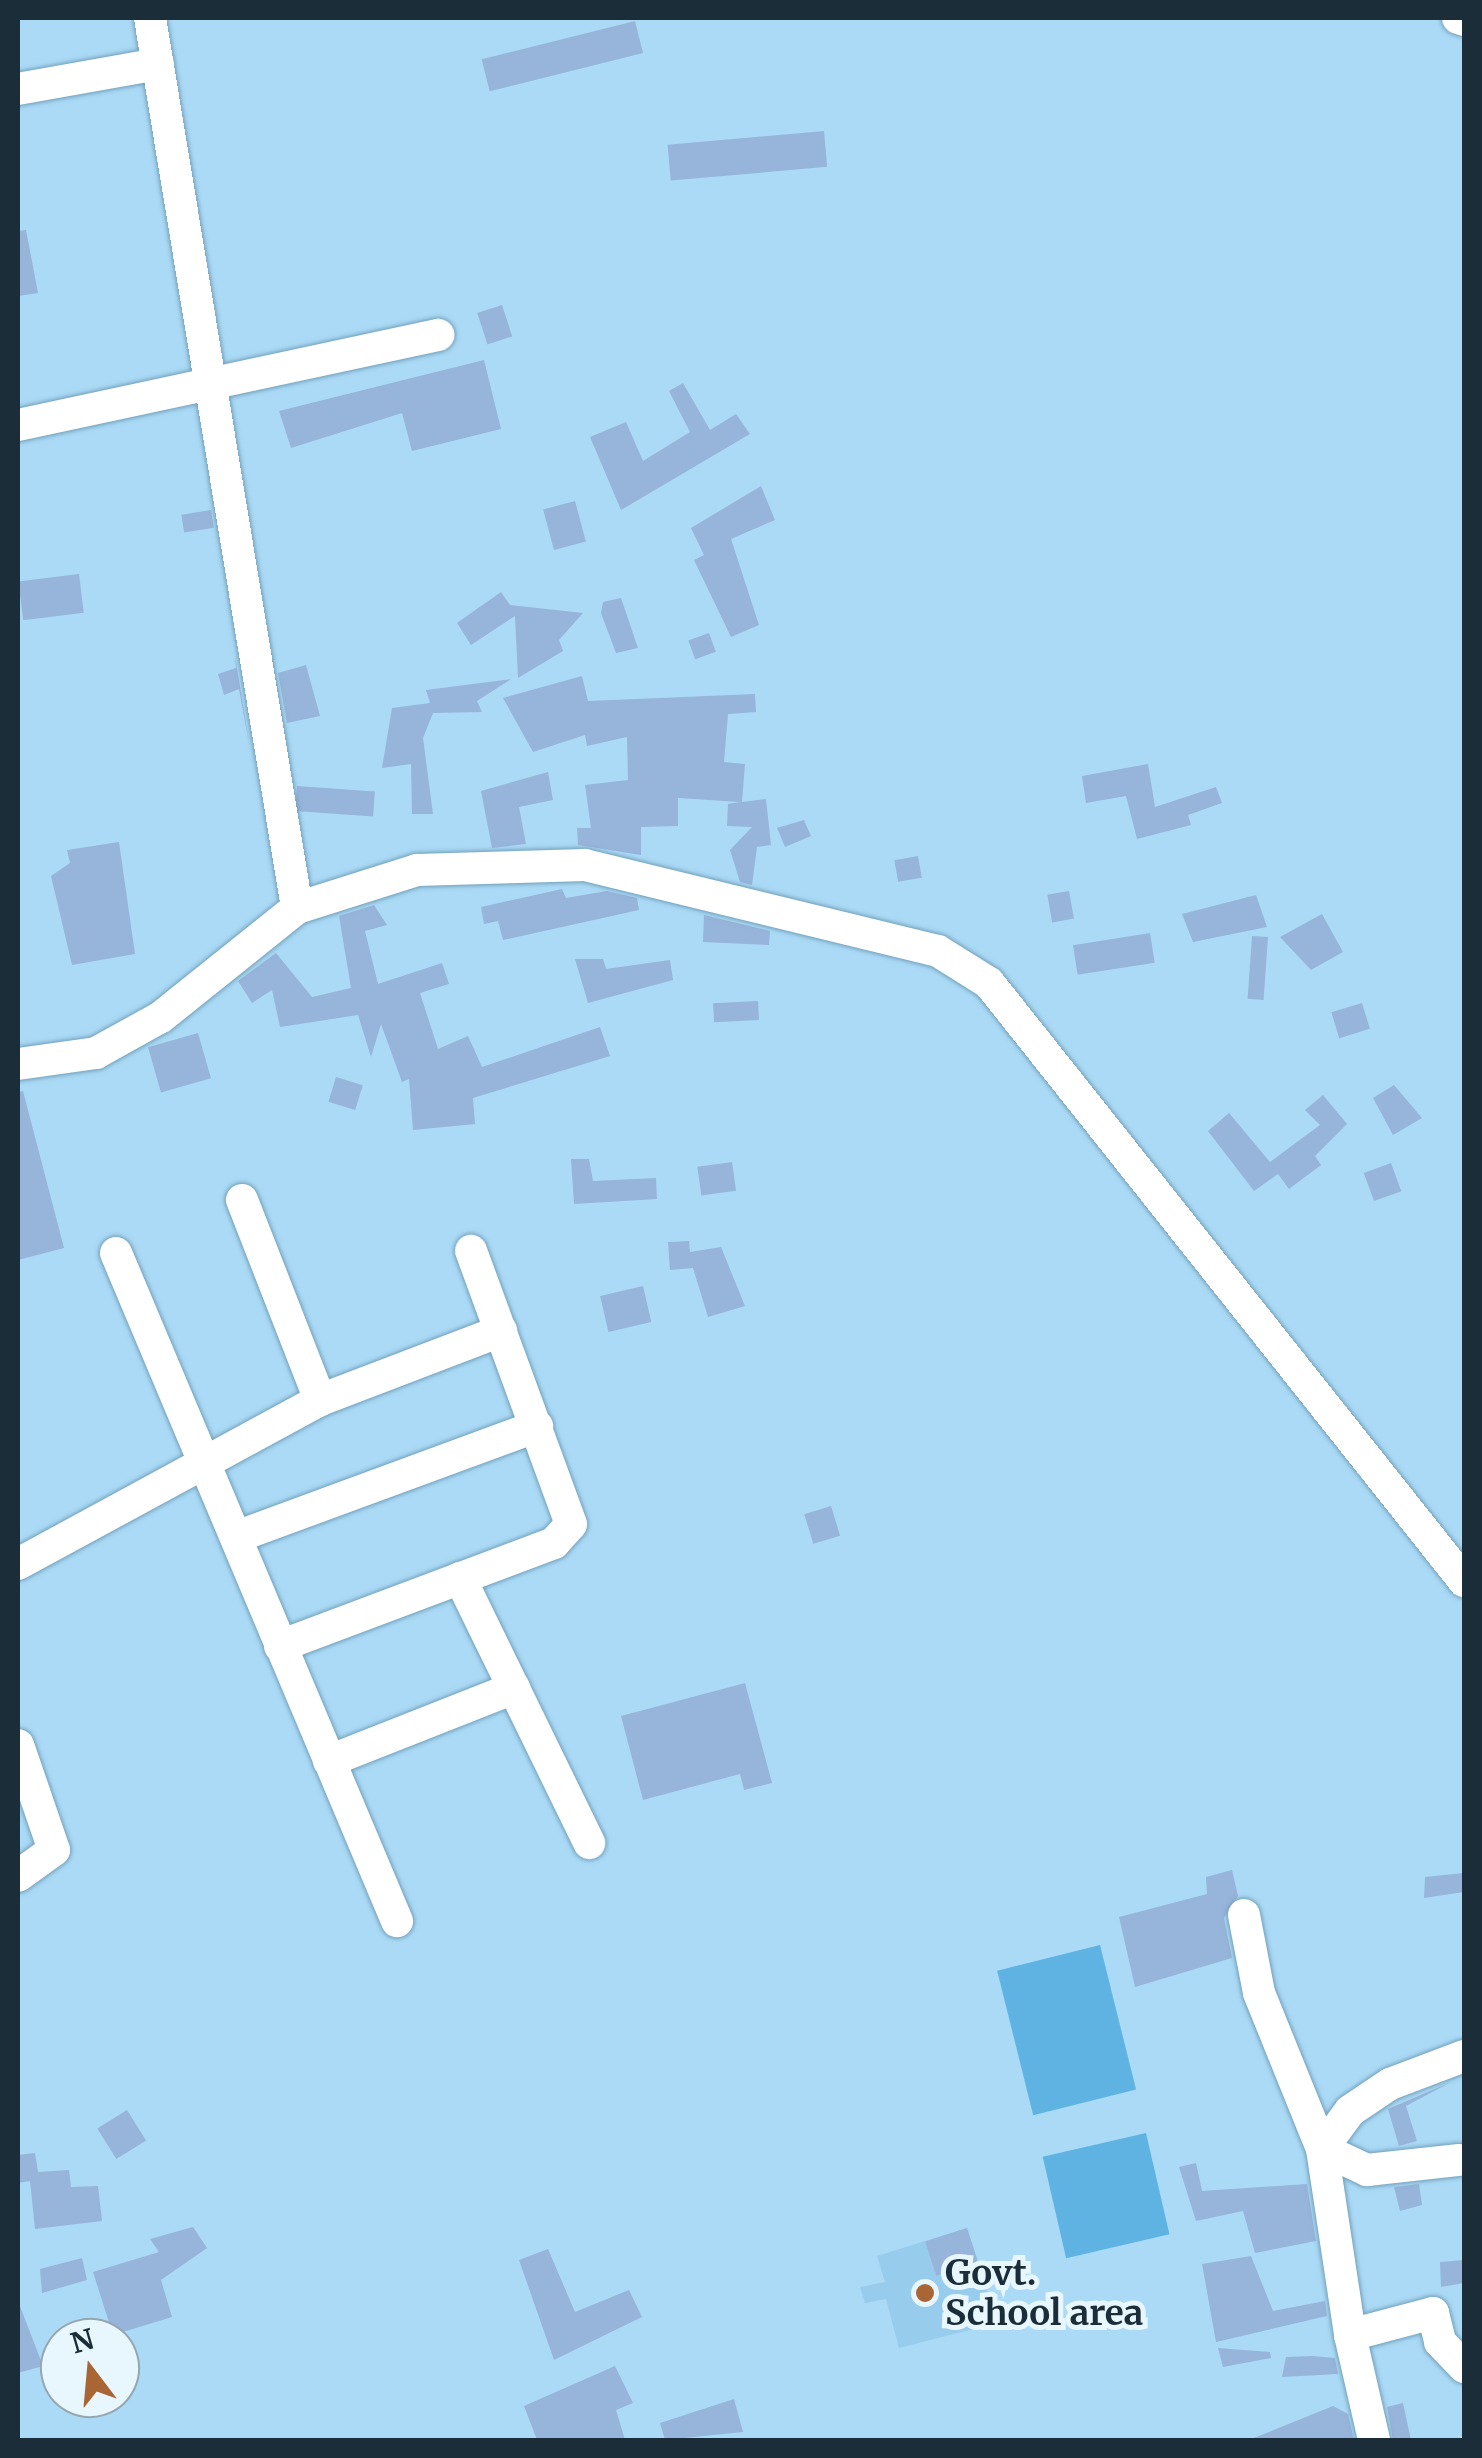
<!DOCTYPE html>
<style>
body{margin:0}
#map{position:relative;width:1482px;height:2458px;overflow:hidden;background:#abdaf6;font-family:Merriweather,serif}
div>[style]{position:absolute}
.built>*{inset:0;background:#97ccec}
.water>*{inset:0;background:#5eb3e2;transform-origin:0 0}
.building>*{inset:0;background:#97b4da;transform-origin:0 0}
.roads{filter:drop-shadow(0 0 2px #73a1bc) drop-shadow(0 0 2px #73a1bc)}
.minor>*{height:32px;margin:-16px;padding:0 16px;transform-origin:16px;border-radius:16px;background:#fff}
.dots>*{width:28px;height:28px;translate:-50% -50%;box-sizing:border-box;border:5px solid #e8f6fe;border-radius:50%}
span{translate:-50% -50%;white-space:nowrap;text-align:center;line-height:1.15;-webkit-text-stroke:10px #e8f6fe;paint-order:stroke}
.poi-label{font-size:35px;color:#1a2d38;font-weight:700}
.left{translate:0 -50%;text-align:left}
.frame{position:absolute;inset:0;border:20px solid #1a2d38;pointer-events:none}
.north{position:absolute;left:40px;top:2318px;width:100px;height:100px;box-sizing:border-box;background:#e8f6fe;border:2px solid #96a6af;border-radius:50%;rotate:344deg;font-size:28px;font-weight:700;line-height:40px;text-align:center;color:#1a2d38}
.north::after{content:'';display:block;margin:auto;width:35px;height:45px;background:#a96634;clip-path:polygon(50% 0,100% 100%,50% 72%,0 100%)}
</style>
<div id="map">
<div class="built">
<i style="clip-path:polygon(967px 2228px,997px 2323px,899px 2348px,886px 2299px,865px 2303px,860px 2287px,885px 2282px,877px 2256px)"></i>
</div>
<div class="water">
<i style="left:1100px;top:1945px;width:149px;height:106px;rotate:76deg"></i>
<i style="left:1146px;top:2133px;width:104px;height:106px;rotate:77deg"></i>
</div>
<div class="building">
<i style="left:635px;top:21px;width:33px;height:158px;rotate:76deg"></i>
<i style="left:824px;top:131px;width:36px;height:157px;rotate:85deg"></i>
<i style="clip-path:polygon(26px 230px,38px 293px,18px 296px,18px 231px)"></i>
<i style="left:502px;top:305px;width:33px;height:26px;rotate:72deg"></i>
<i style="clip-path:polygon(484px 360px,501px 429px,412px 451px,402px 413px,291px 448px,279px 411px)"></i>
<i style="clip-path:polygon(683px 383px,710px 430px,736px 414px,750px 434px,621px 510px,590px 437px,626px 422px,643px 461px,690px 432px,669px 391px)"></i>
<i style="clip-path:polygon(761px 486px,775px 520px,731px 539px,759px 625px,731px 637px,694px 560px,704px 555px,691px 528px)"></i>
<i style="left:575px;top:501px;width:42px;height:33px;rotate:75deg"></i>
<i style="left:211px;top:510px;width:18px;height:30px;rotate:81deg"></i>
<i style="left:79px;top:574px;width:39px;height:61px;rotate:83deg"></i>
<i style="clip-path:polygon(501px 592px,510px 605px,583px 613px,559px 640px,563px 651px,518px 678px,515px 616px,471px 645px,457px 623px)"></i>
<i style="clip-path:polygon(621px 598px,638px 648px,616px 653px,601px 613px,603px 602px)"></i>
<i style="left:709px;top:633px;width:20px;height:22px;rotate:70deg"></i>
<i style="clip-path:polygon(235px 656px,250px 748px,239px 689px,224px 695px,218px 674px,236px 668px)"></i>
<i style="clip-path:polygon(306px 665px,320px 716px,287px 723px,278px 673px)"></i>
<i style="clip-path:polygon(582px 676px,588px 701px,755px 694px,756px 712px,728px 714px,724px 762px,745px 764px,742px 802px,766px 799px,771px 845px,757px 847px,752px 885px,740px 882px,730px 850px,752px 827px,727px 826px,728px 804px,740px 802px,678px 798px,678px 826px,641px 827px,641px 855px,578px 845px,577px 828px,591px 828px,585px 785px,628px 780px,627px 737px,587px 746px,585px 735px,533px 752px,503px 698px)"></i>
<i style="clip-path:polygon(511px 679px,477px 701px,482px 712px,433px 713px,423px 738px,433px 814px,412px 814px,411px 764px,382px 768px,392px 708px,430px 703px,426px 690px)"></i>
<i style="clip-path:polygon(1148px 764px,1155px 807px,1216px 787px,1222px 803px,1188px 815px,1191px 825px,1137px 839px,1126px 796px,1086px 803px,1082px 776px)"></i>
<i style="clip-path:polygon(548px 772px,553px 800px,519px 807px,526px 844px,492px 848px,481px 791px)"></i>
<i style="left:297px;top:786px;width:78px;height:25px;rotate:4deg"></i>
<i style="clip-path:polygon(804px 820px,811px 836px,785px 847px,777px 828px)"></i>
<i style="clip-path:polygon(119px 842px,135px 954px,72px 965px,51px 876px,70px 863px,67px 850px)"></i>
<i style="left:918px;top:856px;width:22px;height:24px;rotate:80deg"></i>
<i style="clip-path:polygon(562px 889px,566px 898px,607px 891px,637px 898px,639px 910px,503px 940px,498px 921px,484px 924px,481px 907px)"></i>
<i style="left:1069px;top:891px;width:28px;height:22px;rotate:80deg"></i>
<i style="clip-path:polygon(1256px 895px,1267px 927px,1193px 942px,1182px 914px)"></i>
<i style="clip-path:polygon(374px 905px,387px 925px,365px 931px,378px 984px,442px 963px,449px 984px,420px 993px,438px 1049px,468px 1036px,482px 1067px,600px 1027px,610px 1056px,473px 1098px,475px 1124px,413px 1130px,409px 1079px,402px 1082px,381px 1024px,371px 1057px,358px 1015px,280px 1027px,272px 990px,252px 1003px,238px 981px,276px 953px,312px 997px,351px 988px,339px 916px)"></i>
<i style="clip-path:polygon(1322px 914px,1343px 952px,1311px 970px,1280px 937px)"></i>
<i style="clip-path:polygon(704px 915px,770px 931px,769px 945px,703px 942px)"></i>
<i style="left:1150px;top:933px;width:30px;height:78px;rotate:81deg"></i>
<i style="left:1252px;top:936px;width:16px;height:63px;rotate:4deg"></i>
<i style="clip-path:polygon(575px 959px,603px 959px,606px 969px,670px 960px,673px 980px,588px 1003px)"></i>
<i style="left:758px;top:1001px;width:19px;height:45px;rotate:87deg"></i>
<i style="left:1362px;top:1003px;width:27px;height:32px;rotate:73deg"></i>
<i style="left:198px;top:1033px;width:47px;height:52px;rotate:74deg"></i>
<i style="left:336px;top:1077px;width:28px;height:26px;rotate:17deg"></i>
<i style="clip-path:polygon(1394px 1085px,1422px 1118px,1393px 1135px,1373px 1098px)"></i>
<i style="clip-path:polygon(23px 1091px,64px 1248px,18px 1260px,18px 1092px)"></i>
<i style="clip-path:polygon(1323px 1095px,1347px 1124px,1315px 1156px,1321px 1165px,1289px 1189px,1278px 1174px,1254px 1191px,1208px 1131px,1229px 1113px,1270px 1162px,1320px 1125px,1305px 1110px)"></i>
<i style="clip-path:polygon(571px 1159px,589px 1159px,593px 1181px,656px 1178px,657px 1199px,574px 1204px)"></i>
<i style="left:732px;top:1162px;width:29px;height:35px;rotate:82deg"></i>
<i style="left:1391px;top:1163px;width:30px;height:29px;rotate:70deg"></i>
<i style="clip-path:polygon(689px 1241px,690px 1252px,721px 1247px,745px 1306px,708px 1317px,693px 1268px,670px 1270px,668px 1242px)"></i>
<i style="left:643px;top:1286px;width:37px;height:44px;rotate:77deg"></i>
<i style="left:831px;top:1506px;width:31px;height:28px;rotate:73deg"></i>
<i style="clip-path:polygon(745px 1683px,772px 1783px,744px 1790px,740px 1774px,643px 1800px,621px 1716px)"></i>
<i style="clip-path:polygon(1232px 1870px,1238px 1896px,1224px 1918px,1232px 1958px,1135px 1987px,1119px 1917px,1207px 1894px,1206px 1877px)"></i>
<i style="clip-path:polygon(1464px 1873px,1464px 1892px,1424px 1898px,1425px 1877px)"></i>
<i style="clip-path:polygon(1451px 2082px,1406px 2106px,1417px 2141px,1399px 2146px,1388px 2109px)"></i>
<i style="left:127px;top:2110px;width:36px;height:35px;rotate:58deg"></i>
<i style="clip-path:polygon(35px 2153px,38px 2172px,69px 2170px,71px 2187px,98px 2186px,102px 2221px,35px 2229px,30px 2181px,18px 2183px,18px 2155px)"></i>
<i style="clip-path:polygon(1196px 2163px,1202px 2191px,1307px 2184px,1316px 2241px,1255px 2253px,1243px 2211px,1196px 2221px,1179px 2167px)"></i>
<i style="clip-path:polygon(1419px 2184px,1422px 2205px,1400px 2211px,1394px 2187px)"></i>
<i style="clip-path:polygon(193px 2227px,207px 2248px,161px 2280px,172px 2317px,113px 2335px,93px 2272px,159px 2252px,150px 2239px)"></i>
<i style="left:967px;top:2228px;width:36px;height:44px;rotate:72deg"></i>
<i style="clip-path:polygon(548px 2249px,575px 2312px,629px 2290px,642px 2317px,554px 2360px,519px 2260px)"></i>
<i style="clip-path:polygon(1251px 2256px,1273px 2311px,1325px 2301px,1327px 2316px,1216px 2342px,1202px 2264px)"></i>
<i style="clip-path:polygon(82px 2258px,87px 2280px,42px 2293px,40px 2269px)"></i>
<i style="clip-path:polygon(1464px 2260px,1464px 2283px,1441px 2287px,1440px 2262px)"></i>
<i style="clip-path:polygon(18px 2301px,43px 2366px,18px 2373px)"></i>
<i style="clip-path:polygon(1218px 2348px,1270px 2352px,1271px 2358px,1223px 2367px)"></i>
<i style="clip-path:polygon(1312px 2356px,1335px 2358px,1338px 2374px,1282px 2377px,1286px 2357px)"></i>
<i style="clip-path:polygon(615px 2366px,633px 2403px,616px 2410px,625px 2440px,537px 2440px,524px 2406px)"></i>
<i style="clip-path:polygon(734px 2399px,743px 2432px,665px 2440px,660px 2423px)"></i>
<i style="clip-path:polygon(1403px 2403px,1411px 2440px,1393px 2440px,1387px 2407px)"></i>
<i style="clip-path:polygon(1333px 2406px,1348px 2414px,1354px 2440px,1249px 2440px)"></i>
</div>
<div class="roads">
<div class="minor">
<i style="left:150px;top:18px;width:902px;rotate:80.62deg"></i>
<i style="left:1458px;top:18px;width:6px;rotate:18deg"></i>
<i style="left:18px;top:89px;width:142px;rotate:-10.1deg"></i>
<i style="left:18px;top:425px;width:430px;rotate:-12.1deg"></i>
<i style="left:18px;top:1064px;width:79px;rotate:-8deg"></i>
<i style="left:96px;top:1053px;width:74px;rotate:-29deg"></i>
<i style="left:161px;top:1017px;width:174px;rotate:-38.7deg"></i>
<i style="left:297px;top:908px;width:126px;rotate:-17.6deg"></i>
<i style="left:417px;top:870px;width:168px;rotate:-1.7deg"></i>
<i style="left:585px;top:865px;width:363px;rotate:13.7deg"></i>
<i style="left:938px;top:951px;width:60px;rotate:32.1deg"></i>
<i style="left:989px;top:983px;width:764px;rotate:51.54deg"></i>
<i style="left:242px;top:1200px;width:215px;rotate:68.7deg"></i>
<i style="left:116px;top:1253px;width:725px;rotate:67.19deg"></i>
<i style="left:236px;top:1537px;width:321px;rotate:-20.2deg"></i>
<i style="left:18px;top:1564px;width:344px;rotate:-28.5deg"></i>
<i style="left:320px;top:1400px;width:194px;rotate:-20.9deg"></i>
<i style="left:460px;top:1578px;width:295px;rotate:64deg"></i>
<i style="left:280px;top:1646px;width:293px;rotate:-20.6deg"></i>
<i style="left:554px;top:1543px;width:25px;rotate:-48deg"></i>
<i style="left:571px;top:1524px;width:291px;rotate:-110.1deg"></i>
<i style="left:18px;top:1745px;width:111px;rotate:71.1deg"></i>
<i style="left:54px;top:1850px;width:44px;rotate:144.2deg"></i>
<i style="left:329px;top:1761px;width:199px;rotate:-21.5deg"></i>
<i style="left:1244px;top:1915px;width:79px;rotate:79.1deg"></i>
<i style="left:1259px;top:1993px;width:168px;rotate:68deg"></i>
<i style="left:1322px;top:2149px;width:50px;rotate:25deg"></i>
<i style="left:1367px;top:2170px;width:93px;rotate:-6.2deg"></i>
<i style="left:1464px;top:2056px;width:79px;rotate:159.3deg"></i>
<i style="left:1390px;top:2084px;width:48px;rotate:146deg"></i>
<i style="left:1350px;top:2111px;width:47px;rotate:126.4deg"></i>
<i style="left:1322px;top:2149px;width:188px;rotate:81.4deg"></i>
<i style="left:1350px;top:2335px;width:86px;rotate:-14.8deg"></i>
<i style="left:1433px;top:2313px;width:30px;rotate:76deg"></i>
<i style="left:1440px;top:2342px;width:35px;rotate:46deg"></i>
<i style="left:1350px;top:2335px;width:108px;rotate:77.1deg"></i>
</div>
</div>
<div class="dots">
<i style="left:925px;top:2293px;background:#a96634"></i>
</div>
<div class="poi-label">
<span class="left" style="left:945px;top:2293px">Govt.<br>School area</span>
</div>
<div class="frame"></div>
<div class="north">N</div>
</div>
